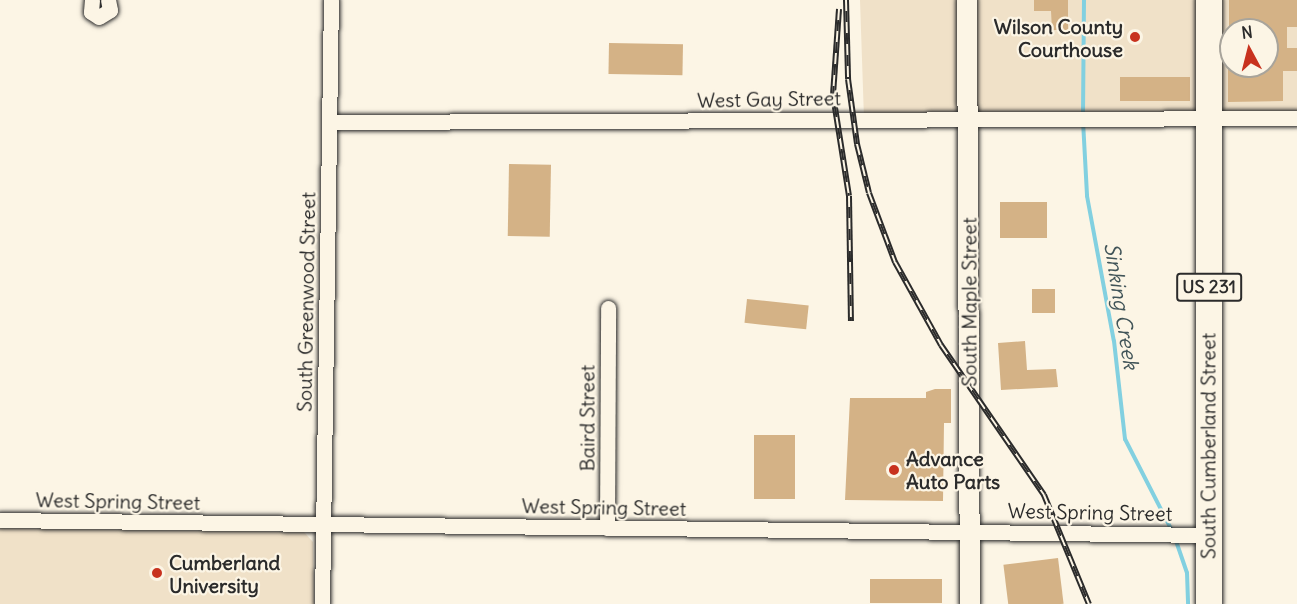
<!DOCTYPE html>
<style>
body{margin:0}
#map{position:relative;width:1297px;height:604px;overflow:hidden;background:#fcf5e5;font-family:Delius,sans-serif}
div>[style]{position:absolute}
.built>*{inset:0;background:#f0e1c8}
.stream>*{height:4px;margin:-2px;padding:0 2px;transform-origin:2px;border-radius:2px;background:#82d0e0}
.building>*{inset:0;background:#d4b286;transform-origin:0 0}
.roads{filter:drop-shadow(0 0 2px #2b2b2b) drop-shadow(0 0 2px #2b2b2b)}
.minor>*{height:15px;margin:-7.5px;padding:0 7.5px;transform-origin:7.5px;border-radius:7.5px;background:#fcf5e5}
.tertiary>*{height:20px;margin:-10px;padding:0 10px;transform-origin:10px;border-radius:10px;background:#fcf5e5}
.primary>*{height:26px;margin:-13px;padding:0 13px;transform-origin:13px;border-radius:13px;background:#fcf5e5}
.rail>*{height:6px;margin-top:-3px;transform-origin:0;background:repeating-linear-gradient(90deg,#fcf5e5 0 11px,#2b2b2b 0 22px);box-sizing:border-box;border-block:2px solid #2b2b2b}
.dots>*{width:16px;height:16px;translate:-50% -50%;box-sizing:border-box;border:3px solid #fcf5e5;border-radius:50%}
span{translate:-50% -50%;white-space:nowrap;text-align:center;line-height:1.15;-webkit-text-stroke:4.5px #fcf5e5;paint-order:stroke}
.shield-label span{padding:2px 4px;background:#fcf5e5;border:2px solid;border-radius:4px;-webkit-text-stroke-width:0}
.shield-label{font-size:18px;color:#2b2b2b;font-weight:700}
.poi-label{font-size:20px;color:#2b2b2b;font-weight:700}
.right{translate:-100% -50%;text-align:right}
.left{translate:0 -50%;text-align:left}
.street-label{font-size:20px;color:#2b2b2b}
.water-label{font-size:21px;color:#415458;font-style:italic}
.north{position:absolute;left:1219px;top:18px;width:60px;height:60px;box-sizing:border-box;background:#fcf5e5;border:2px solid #a8a49b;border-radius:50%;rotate:353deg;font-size:16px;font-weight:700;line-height:24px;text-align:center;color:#2b2b2b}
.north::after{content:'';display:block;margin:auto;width:21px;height:27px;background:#c8321e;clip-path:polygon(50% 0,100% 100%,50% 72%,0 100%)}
</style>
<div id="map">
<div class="built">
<i style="clip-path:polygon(evenodd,860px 0,1297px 0,1297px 118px,864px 119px,860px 0,1231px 30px,1267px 30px,1267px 66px,1231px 66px,1231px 30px)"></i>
<i style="clip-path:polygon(0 528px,304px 532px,313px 542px,314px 604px,0 604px)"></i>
</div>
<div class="stream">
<i style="left:1083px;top:114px;width:114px;rotate:-89.5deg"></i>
<i style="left:1083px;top:121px;width:75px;rotate:86.9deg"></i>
<i style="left:1087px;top:196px;width:147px;rotate:79.5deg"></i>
<i style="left:1114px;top:341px;width:99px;rotate:83.6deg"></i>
<i style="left:1125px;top:439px;width:103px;rotate:62.9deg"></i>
<i style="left:1175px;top:538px;width:37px;rotate:71deg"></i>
<i style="left:1187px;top:573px;width:31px;rotate:88deg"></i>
</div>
<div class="building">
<i style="clip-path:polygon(1034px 0,1068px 0,1068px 30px,1052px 30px,1051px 11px,1034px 11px)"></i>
<i style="clip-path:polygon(1229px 0,1297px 0,1297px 27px,1287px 27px,1287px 48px,1297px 48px,1297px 71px,1283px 71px,1283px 101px,1228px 102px,1228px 66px,1267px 66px,1267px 27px,1229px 28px)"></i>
<i style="left:609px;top:43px;width:74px;height:31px;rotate:1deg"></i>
<i style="left:1120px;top:77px;width:70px;height:24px"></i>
<i style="left:509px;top:164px;width:42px;height:72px;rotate:1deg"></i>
<i style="left:1047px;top:202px;width:36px;height:47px;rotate:90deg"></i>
<i style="left:1032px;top:289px;width:23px;height:24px"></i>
<i style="left:747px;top:299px;width:62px;height:24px;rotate:6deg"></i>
<i style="clip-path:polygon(1025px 341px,1027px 370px,1056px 369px,1058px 387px,1001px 390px,998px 343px)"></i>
<i style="clip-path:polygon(935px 389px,951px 389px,951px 423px,944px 423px,943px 501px,845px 500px,850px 398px,926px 398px,926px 392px)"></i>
<i style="left:754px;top:435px;width:41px;height:64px"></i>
<i style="left:1058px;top:558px;width:46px;height:55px;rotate:83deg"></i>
<i style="left:870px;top:579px;width:72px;height:24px"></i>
</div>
<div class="roads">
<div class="minor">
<i style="left:92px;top:0;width:12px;rotate:95deg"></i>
<i style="left:91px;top:12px;width:9px;rotate:32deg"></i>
<i style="left:99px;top:17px;width:13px;rotate:-32deg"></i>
<i style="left:110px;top:10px;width:10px;rotate:-101deg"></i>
<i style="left:330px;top:122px;width:967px;rotate:-0.24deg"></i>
<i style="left:0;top:520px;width:1207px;rotate:0.71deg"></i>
<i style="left:607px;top:528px;width:220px;rotate:-89.7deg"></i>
<i style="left:322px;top:604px;width:604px;rotate:-89.15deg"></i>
</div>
<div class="tertiary">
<i style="left:967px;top:0;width:604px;rotate:89.72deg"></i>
</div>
<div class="primary">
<i style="left:1209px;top:0;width:604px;rotate:90deg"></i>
</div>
</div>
<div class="rail">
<i style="left:846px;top:0;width:79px;rotate:88.5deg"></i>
<i style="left:848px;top:79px;width:66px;rotate:82.1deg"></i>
<i style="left:857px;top:144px;width:50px;rotate:76.2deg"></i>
<i style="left:869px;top:193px;width:74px;rotate:69.4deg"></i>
<i style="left:895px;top:262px;width:95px;rotate:61deg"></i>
<i style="left:941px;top:345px;width:182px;rotate:55.5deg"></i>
<i style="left:1044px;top:495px;width:118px;rotate:67.6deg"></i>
<i style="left:839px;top:9px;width:86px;rotate:94deg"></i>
<i style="left:833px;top:95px;width:102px;rotate:81deg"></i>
<i style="left:849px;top:196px;width:125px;rotate:89.1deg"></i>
</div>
<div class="dots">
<i style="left:1135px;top:37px;background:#c8321e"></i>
<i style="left:894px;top:470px;background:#c8321e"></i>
<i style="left:157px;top:573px;background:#c8321e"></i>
</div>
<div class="shield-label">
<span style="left:1209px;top:287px">US 231</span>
</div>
<div class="poi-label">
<span class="right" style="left:1123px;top:38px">Wilson County<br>Courthouse</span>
<span class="left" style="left:906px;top:470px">Advance<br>Auto Parts</span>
<span class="left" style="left:169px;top:574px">Cumberland<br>University</span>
</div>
<div class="street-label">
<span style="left:769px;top:99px;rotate:-1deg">West Gay Street</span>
<span style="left:306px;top:302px;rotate:-89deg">South Greenwood Street</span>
<span style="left:969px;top:302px;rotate:-90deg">South Maple Street</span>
<span style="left:587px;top:418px;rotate:-90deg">Baird Street</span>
<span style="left:1208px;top:446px;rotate:-90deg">South Cumberland Street</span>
<span style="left:118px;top:501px;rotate:1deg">West Spring Street</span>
<span style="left:604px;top:507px;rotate:1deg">West Spring Street</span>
<span style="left:1090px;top:512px;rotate:1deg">West Spring Street</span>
</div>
<div class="water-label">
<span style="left:1121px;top:306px;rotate:81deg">Sinking Creek</span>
</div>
<div class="north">N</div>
</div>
